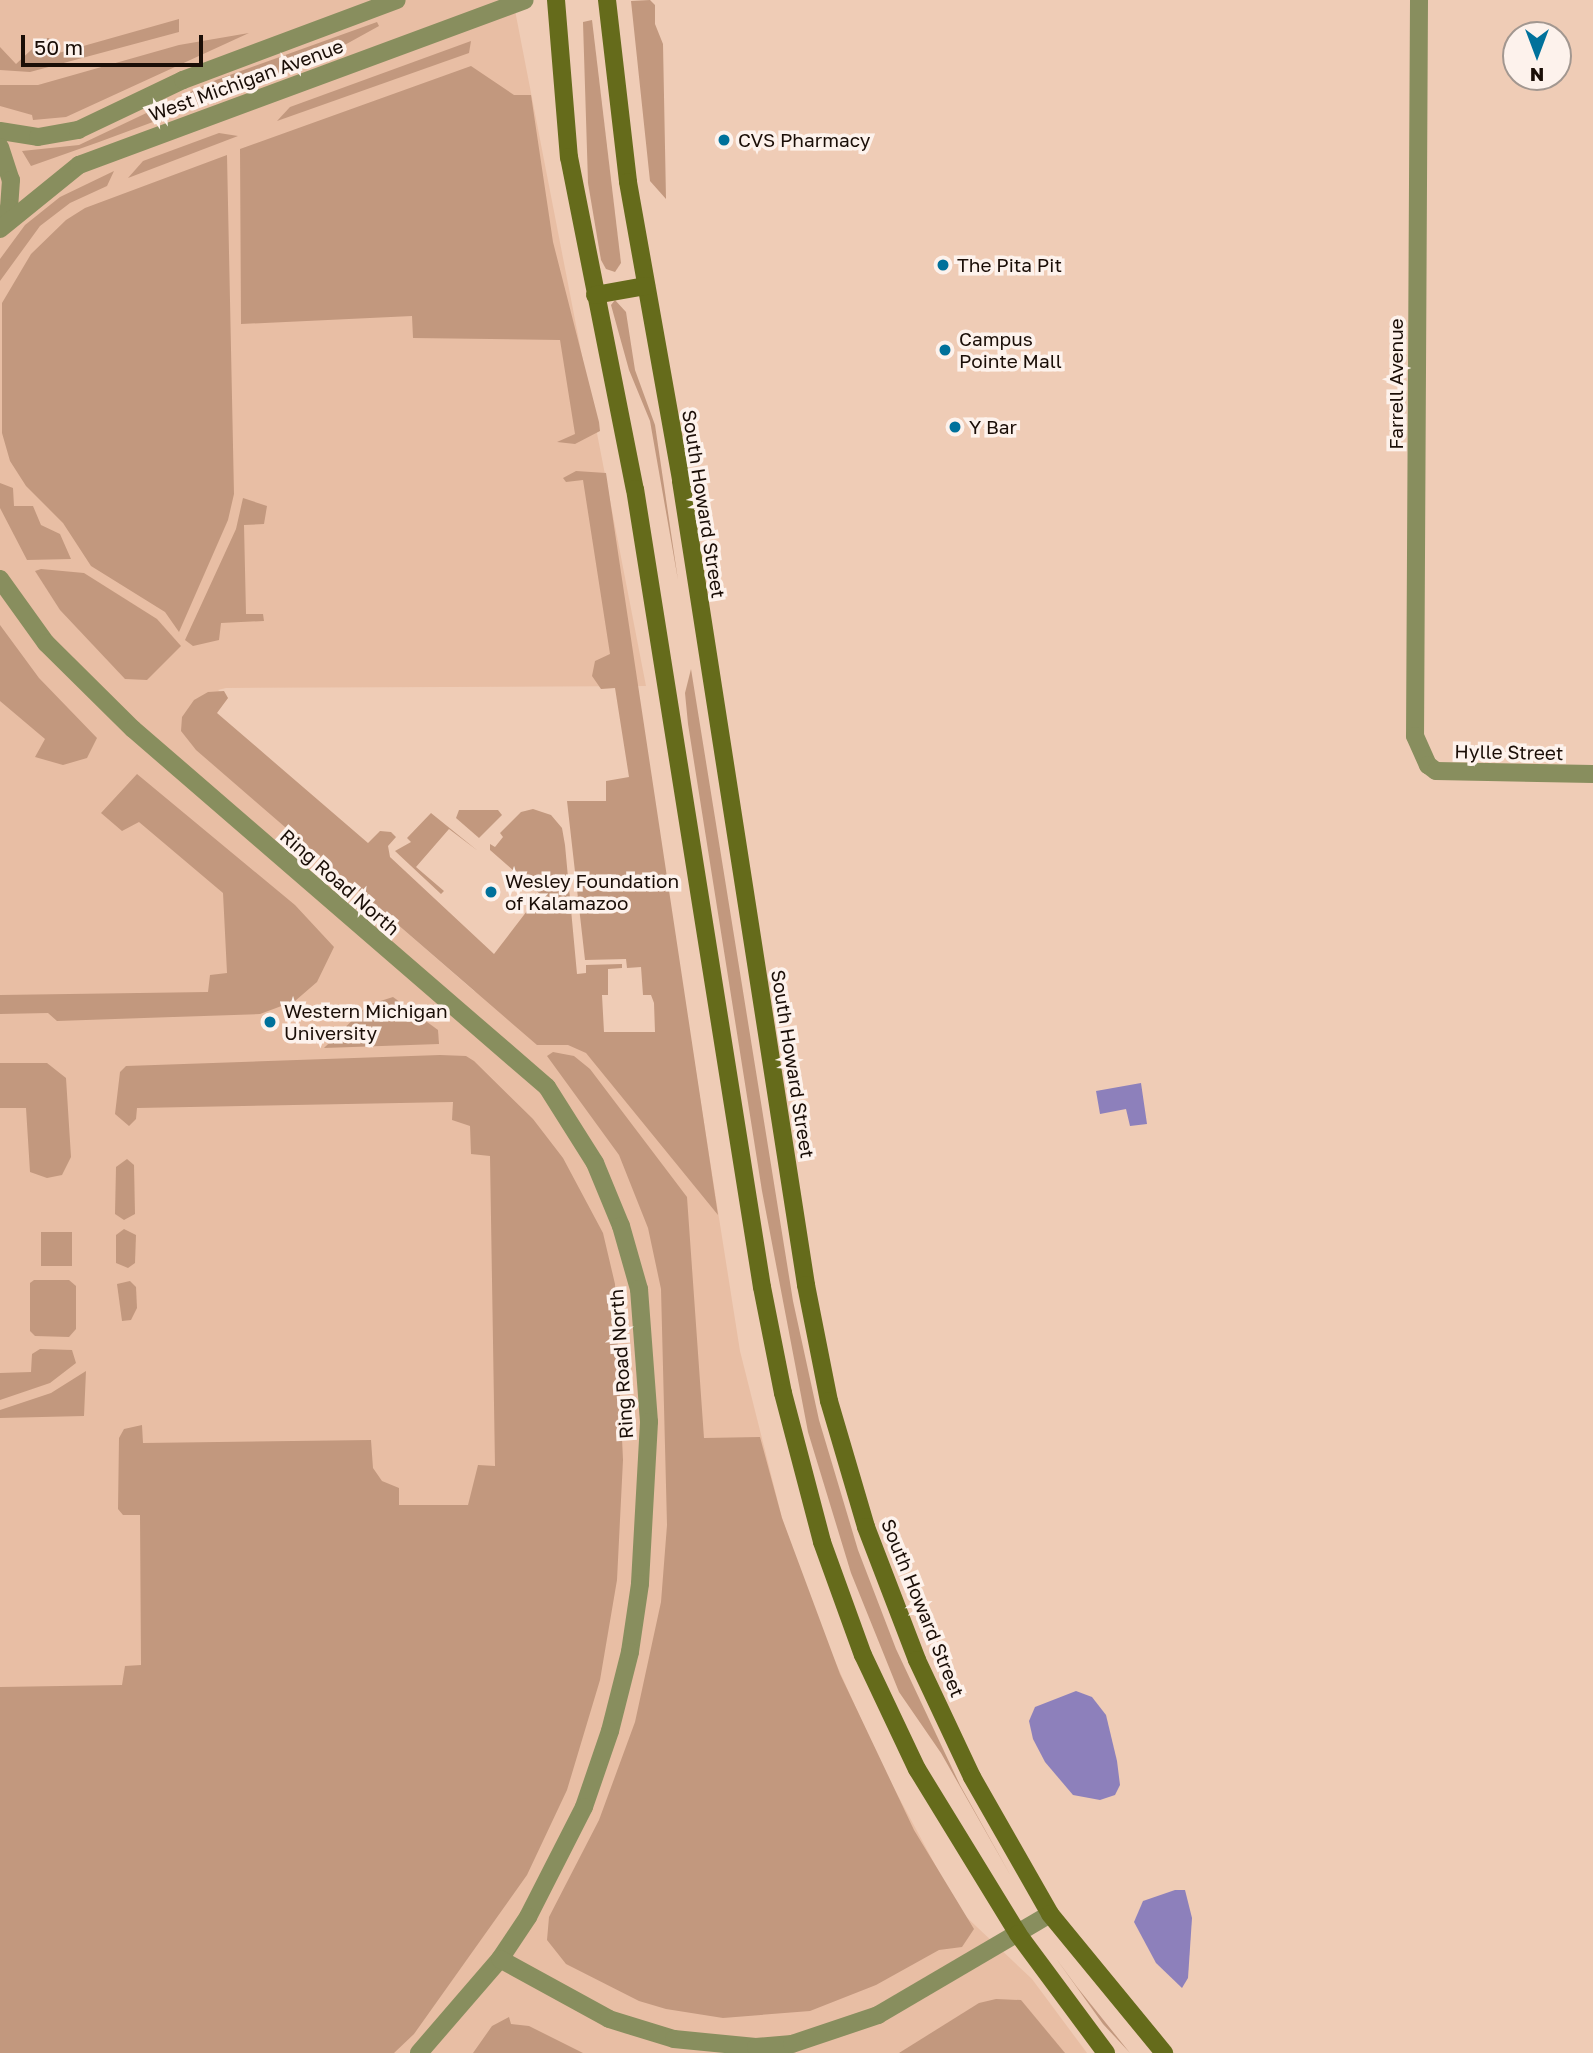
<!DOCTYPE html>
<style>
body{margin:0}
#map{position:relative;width:1593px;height:2053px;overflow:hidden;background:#efccb6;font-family:"Golos Text",sans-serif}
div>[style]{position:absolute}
.built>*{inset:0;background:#e8bea4}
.green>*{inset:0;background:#c2987e;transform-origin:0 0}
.water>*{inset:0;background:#8d80bb}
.street>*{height:18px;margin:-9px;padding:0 9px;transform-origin:9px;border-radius:9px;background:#888e5e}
.secondary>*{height:18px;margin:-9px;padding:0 9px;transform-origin:9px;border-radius:9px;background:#656b1b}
.dots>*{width:19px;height:19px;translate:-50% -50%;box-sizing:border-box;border:4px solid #fdf2ec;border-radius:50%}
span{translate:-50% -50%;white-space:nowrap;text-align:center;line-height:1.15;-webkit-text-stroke:7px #fdf2ec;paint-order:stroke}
.street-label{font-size:19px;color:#1a0e07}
.poi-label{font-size:19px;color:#1a0e07}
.left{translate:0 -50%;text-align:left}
.north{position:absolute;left:1502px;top:21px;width:70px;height:70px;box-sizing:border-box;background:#fdf2ec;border:2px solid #a29790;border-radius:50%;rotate:180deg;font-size:19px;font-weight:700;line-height:28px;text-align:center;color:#1a0e07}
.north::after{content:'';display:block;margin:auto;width:24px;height:32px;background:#00719b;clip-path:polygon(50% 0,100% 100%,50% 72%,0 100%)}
.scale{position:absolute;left:21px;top:35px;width:182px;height:32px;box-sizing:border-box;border:4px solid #1a0e07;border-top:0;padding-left:9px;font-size:21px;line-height:24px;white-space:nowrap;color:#1a0e07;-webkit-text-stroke:5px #fdf2ec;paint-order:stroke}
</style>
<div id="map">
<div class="built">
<i style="clip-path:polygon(0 0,513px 0,646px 686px,226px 688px,218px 690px,228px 698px,216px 713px,205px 757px,474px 991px,609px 1054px,693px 1053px,740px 1351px,782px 1518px,818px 1623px,882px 1766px,960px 1911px,1032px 1979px,1087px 2053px,0 2053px)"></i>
</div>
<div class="green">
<i style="clip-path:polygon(650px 0,655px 5px,655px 24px,663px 44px,666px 199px,650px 181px,631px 1px)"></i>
<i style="clip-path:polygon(179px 19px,179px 32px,30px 72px,0 70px,0 47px,16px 64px,44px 38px,49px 38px,55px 54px)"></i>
<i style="clip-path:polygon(592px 20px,621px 263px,615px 272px,606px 269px,601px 260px,588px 183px,583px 22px)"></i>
<i style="clip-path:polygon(377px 22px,379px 26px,312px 63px,99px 142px,31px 166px,22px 151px,79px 145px,216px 80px)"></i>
<i style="clip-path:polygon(249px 33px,66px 117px,33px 120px,32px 115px,0 106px,0 85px,38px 85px,179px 45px)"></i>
<i style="clip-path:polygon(471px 41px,469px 53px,277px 121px,290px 107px)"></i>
<i style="clip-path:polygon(471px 66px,514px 95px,531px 95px,553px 242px,599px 422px,600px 431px,575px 444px,557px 442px,575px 434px,560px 340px,413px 338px,412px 316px,241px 324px,240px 149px)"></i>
<i style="clip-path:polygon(219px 133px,238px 136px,128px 178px,143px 161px)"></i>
<i style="clip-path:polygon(227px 155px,234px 494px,228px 520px,179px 632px,165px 612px,91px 566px,63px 523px,26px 486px,10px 461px,2px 433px,2px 303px,31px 254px,66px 220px,85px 208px)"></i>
<i style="clip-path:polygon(114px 171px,107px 186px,70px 203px,40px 226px,0 281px,0 259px,25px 225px,60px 197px)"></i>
<i style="clip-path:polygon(615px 300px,626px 312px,635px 370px,655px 425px,678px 580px,650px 421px,629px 370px,611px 305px)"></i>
<i style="clip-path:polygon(576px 471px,606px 473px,718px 1215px,586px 1053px,568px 1045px,537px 1045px,196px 750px,181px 731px,182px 717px,194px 700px,208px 692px,224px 691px,228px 698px,217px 713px,368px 843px,380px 831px,391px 832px,396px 837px,388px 846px,390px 857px,494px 954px,540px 894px,490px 850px,490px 844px,495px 847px,503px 837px,500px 833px,521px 812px,533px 809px,551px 815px,562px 828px,565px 845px,577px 974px,586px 973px,586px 965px,622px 964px,622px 968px,608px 969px,608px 995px,602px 995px,604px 1032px,655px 1032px,654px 1003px,651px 995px,643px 995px,641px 967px,627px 968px,626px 959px,585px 960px,567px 801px,606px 801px,606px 781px,629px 777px,615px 688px,601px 689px,592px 676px,595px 661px,610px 654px,583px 480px,566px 482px,563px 478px)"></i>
<i style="clip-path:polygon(0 483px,13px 488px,14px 506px,33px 506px,41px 525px,60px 534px,71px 559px,27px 560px,0 508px)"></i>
<i style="clip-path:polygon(243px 498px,267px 506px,264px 524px,244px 525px,246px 614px,263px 614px,264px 621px,221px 623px,219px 640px,193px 646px,185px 640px,236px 529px)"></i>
<i style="clip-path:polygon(41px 569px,84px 573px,157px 619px,181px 646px,147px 680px,125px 679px,60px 610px,35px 571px)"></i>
<i style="clip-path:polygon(0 625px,39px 678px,97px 738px,87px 758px,63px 765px,35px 757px,45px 739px,0 701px)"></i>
<i style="clip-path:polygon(691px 669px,793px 1301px,819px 1420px,858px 1550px,896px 1649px,960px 1785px,1012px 1878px,941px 1753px,899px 1692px,851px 1573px,808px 1432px,762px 1191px,688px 724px,685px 693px)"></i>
<i style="clip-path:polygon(137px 774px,295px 905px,334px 947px,317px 982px,295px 1001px,260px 1014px,57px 1021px,48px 1013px,0 1014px,0 995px,208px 992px,210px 975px,227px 973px,223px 893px,139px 822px,122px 831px,101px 813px)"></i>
<i style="clip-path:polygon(459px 810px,498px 810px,502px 815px,479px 838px,456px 818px)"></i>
<i style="clip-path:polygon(431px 813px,478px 851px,449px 829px,416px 867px,444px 891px,441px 894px,395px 851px,411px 842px,407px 838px)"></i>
<i style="clip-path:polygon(393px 997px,438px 1030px,439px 1044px,324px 1048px,368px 1005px)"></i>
<i style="clip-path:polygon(553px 1052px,574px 1056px,590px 1069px,687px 1197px,704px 1438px,760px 1437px,782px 1518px,840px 1674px,914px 1830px,974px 1929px,962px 1947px,939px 1950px,876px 1985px,810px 2011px,723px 2018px,666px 2009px,639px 2001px,566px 1964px,547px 1940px,549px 1917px,599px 1820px,635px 1722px,661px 1602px,667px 1525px,661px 1289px,648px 1228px,619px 1155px,547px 1056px)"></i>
<i style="clip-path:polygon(440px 1055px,466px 1056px,474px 1061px,533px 1119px,563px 1158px,603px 1233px,615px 1284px,623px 1460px,617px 1580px,600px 1680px,567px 1790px,527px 1875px,414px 2034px,394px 2053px,0 2053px,0 1687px,122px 1685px,125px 1666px,141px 1665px,140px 1515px,123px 1515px,118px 1509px,119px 1438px,124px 1429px,142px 1425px,143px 1443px,371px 1440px,373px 1468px,382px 1481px,399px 1488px,399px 1505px,468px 1505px,478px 1465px,495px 1466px,490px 1156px,471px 1154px,470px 1126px,452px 1120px,453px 1102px,137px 1108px,136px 1119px,129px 1126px,115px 1114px,120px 1072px,126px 1066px)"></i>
<i style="clip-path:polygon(0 1063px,47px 1063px,66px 1078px,71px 1157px,62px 1175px,47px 1178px,30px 1172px,26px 1108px,0 1108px)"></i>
<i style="clip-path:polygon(127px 1159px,134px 1165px,135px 1214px,124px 1220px,115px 1214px,116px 1167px)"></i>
<i style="clip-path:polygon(124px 1229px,136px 1235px,135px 1263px,128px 1268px,116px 1263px,116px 1235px)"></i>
<i style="left:72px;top:1232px;width:34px;height:31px;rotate:90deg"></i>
<i style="clip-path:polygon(34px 1280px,69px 1280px,76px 1286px,76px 1329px,69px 1337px,35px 1336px,30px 1331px,30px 1283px)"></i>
<i style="clip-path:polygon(130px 1281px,136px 1287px,137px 1308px,131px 1320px,122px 1321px,117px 1284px)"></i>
<i style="clip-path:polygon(40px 1349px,72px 1350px,76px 1363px,50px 1383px,0 1400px,0 1373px,31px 1372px,32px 1354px)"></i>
<i style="clip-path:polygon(86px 1371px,84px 1416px,0 1418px,0 1410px,51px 1393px)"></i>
<i style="clip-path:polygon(1055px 1957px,1077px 1987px,1130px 2053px,1103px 2024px)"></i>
<i style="clip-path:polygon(996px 1999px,1021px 2000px,1065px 2053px,899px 2053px,979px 2003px)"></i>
<i style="clip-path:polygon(509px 2017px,511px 2024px,529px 2026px,583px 2053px,473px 2053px,492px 2026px)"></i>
</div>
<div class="water">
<i style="clip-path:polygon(1141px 1083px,1147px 1124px,1130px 1126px,1126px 1109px,1100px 1114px,1096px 1091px)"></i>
<i style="clip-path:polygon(1076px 1691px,1092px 1697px,1106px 1715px,1117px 1761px,1120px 1785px,1115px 1795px,1100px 1800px,1073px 1795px,1045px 1762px,1033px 1739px,1029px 1721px,1035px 1707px)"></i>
<i style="clip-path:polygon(1175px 1890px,1185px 1890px,1192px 1918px,1188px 1978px,1182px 1988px,1156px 1963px,1134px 1922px,1143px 1901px)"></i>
</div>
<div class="street">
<i style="left:1419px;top:0;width:736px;rotate:90.31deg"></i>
<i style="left:1415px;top:736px;width:32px;rotate:66deg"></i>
<i style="left:1428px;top:765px;width:10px;rotate:37deg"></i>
<i style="left:1436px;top:771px;width:157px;rotate:1.1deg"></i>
<i style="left:0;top:131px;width:38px;rotate:9deg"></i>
<i style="left:38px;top:137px;width:41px;rotate:-9.9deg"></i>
<i style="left:78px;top:130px;width:116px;rotate:-25.5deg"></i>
<i style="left:183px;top:80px;width:228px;rotate:-20.5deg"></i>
<i style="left:0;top:147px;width:35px;rotate:72deg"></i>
<i style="left:11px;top:180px;width:28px;rotate:94deg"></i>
<i style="left:9px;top:208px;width:17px;rotate:115deg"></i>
<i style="left:0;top:229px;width:102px;rotate:-39deg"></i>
<i style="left:79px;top:165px;width:475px;rotate:-20.3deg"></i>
<i style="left:0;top:579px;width:79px;rotate:54.3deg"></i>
<i style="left:46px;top:643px;width:122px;rotate:44.7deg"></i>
<i style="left:133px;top:729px;width:547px;rotate:40.85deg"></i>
<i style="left:547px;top:1087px;width:90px;rotate:57.7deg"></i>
<i style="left:595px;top:1163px;width:68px;rotate:67.6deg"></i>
<i style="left:621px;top:1226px;width:66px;rotate:74.1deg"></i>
<i style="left:639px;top:1289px;width:133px;rotate:85.7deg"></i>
<i style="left:649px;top:1422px;width:162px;rotate:93.2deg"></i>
<i style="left:640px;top:1584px;width:69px;rotate:98.4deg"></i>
<i style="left:630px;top:1652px;width:81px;rotate:104.2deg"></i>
<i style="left:610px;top:1731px;width:80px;rotate:108.9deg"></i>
<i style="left:584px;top:1807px;width:123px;rotate:117deg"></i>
<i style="left:528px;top:1917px;width:50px;rotate:123.7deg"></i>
<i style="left:500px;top:1959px;width:124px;rotate:130.8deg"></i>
<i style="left:500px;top:1959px;width:124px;rotate:28.8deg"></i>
<i style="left:609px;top:2019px;width:68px;rotate:17.1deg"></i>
<i style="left:674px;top:2039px;width:82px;rotate:5.6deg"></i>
<i style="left:756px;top:2047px;width:36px;rotate:-5deg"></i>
<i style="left:792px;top:2044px;width:91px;rotate:-18.6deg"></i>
<i style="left:878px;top:2015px;width:199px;rotate:-30.4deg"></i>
</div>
<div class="secondary">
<i style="left:556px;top:0;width:158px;rotate:85.3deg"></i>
<i style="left:569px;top:157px;width:338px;rotate:78.8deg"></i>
<i style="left:635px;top:489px;width:808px;rotate:80.96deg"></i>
<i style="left:762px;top:1287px;width:108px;rotate:78.8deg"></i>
<i style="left:783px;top:1393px;width:154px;rotate:75.3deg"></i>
<i style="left:822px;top:1542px;width:120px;rotate:70.1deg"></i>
<i style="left:863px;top:1655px;width:126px;rotate:64.7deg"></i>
<i style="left:917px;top:1769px;width:193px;rotate:58.5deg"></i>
<i style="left:1018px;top:1934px;width:148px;rotate:53.5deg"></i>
<i style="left:607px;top:0;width:183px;rotate:83.4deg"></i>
<i style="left:628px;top:182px;width:304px;rotate:79.9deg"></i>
<i style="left:681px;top:481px;width:814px;rotate:81.16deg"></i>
<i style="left:806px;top:1285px;width:118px;rotate:78.8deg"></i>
<i style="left:829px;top:1401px;width:131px;rotate:73.6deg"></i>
<i style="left:866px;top:1527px;width:142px;rotate:69deg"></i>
<i style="left:917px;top:1660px;width:129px;rotate:64.8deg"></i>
<i style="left:972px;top:1777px;width:158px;rotate:60.3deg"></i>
<i style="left:1050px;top:1914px;width:180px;rotate:50.6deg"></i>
<i style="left:595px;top:295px;width:52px;rotate:-10deg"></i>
</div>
<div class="dots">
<i style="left:724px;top:140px;background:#00719b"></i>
<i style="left:943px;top:265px;background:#00719b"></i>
<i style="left:945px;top:350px;background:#00719b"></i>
<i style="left:955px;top:427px;background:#00719b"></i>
<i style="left:491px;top:892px;background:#00719b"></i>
<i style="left:270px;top:1022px;background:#00719b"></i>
</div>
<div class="street-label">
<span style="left:246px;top:80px;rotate:-20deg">West Michigan Avenue</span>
<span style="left:1396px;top:384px;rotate:-90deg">Farrell Avenue</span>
<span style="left:704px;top:504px;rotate:81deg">South Howard Street</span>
<span style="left:1509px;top:752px;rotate:1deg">Hylle Street</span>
<span style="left:340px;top:882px;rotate:41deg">Ring Road North</span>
<span style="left:793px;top:1064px;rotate:81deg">South Howard Street</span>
<span style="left:621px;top:1364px;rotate:-94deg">Ring Road North</span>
<span style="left:923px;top:1608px;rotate:68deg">South Howard Street</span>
</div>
<div class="poi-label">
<span class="left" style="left:738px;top:140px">CVS Pharmacy</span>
<span class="left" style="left:957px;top:265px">The Pita Pit</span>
<span class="left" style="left:959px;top:350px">Campus<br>Pointe Mall</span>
<span class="left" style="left:969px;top:427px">Y Bar</span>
<span class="left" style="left:505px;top:892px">Wesley Foundation<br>of Kalamazoo</span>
<span class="left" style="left:284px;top:1022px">Western Michigan<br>University</span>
</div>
<div class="north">N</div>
<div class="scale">50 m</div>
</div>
